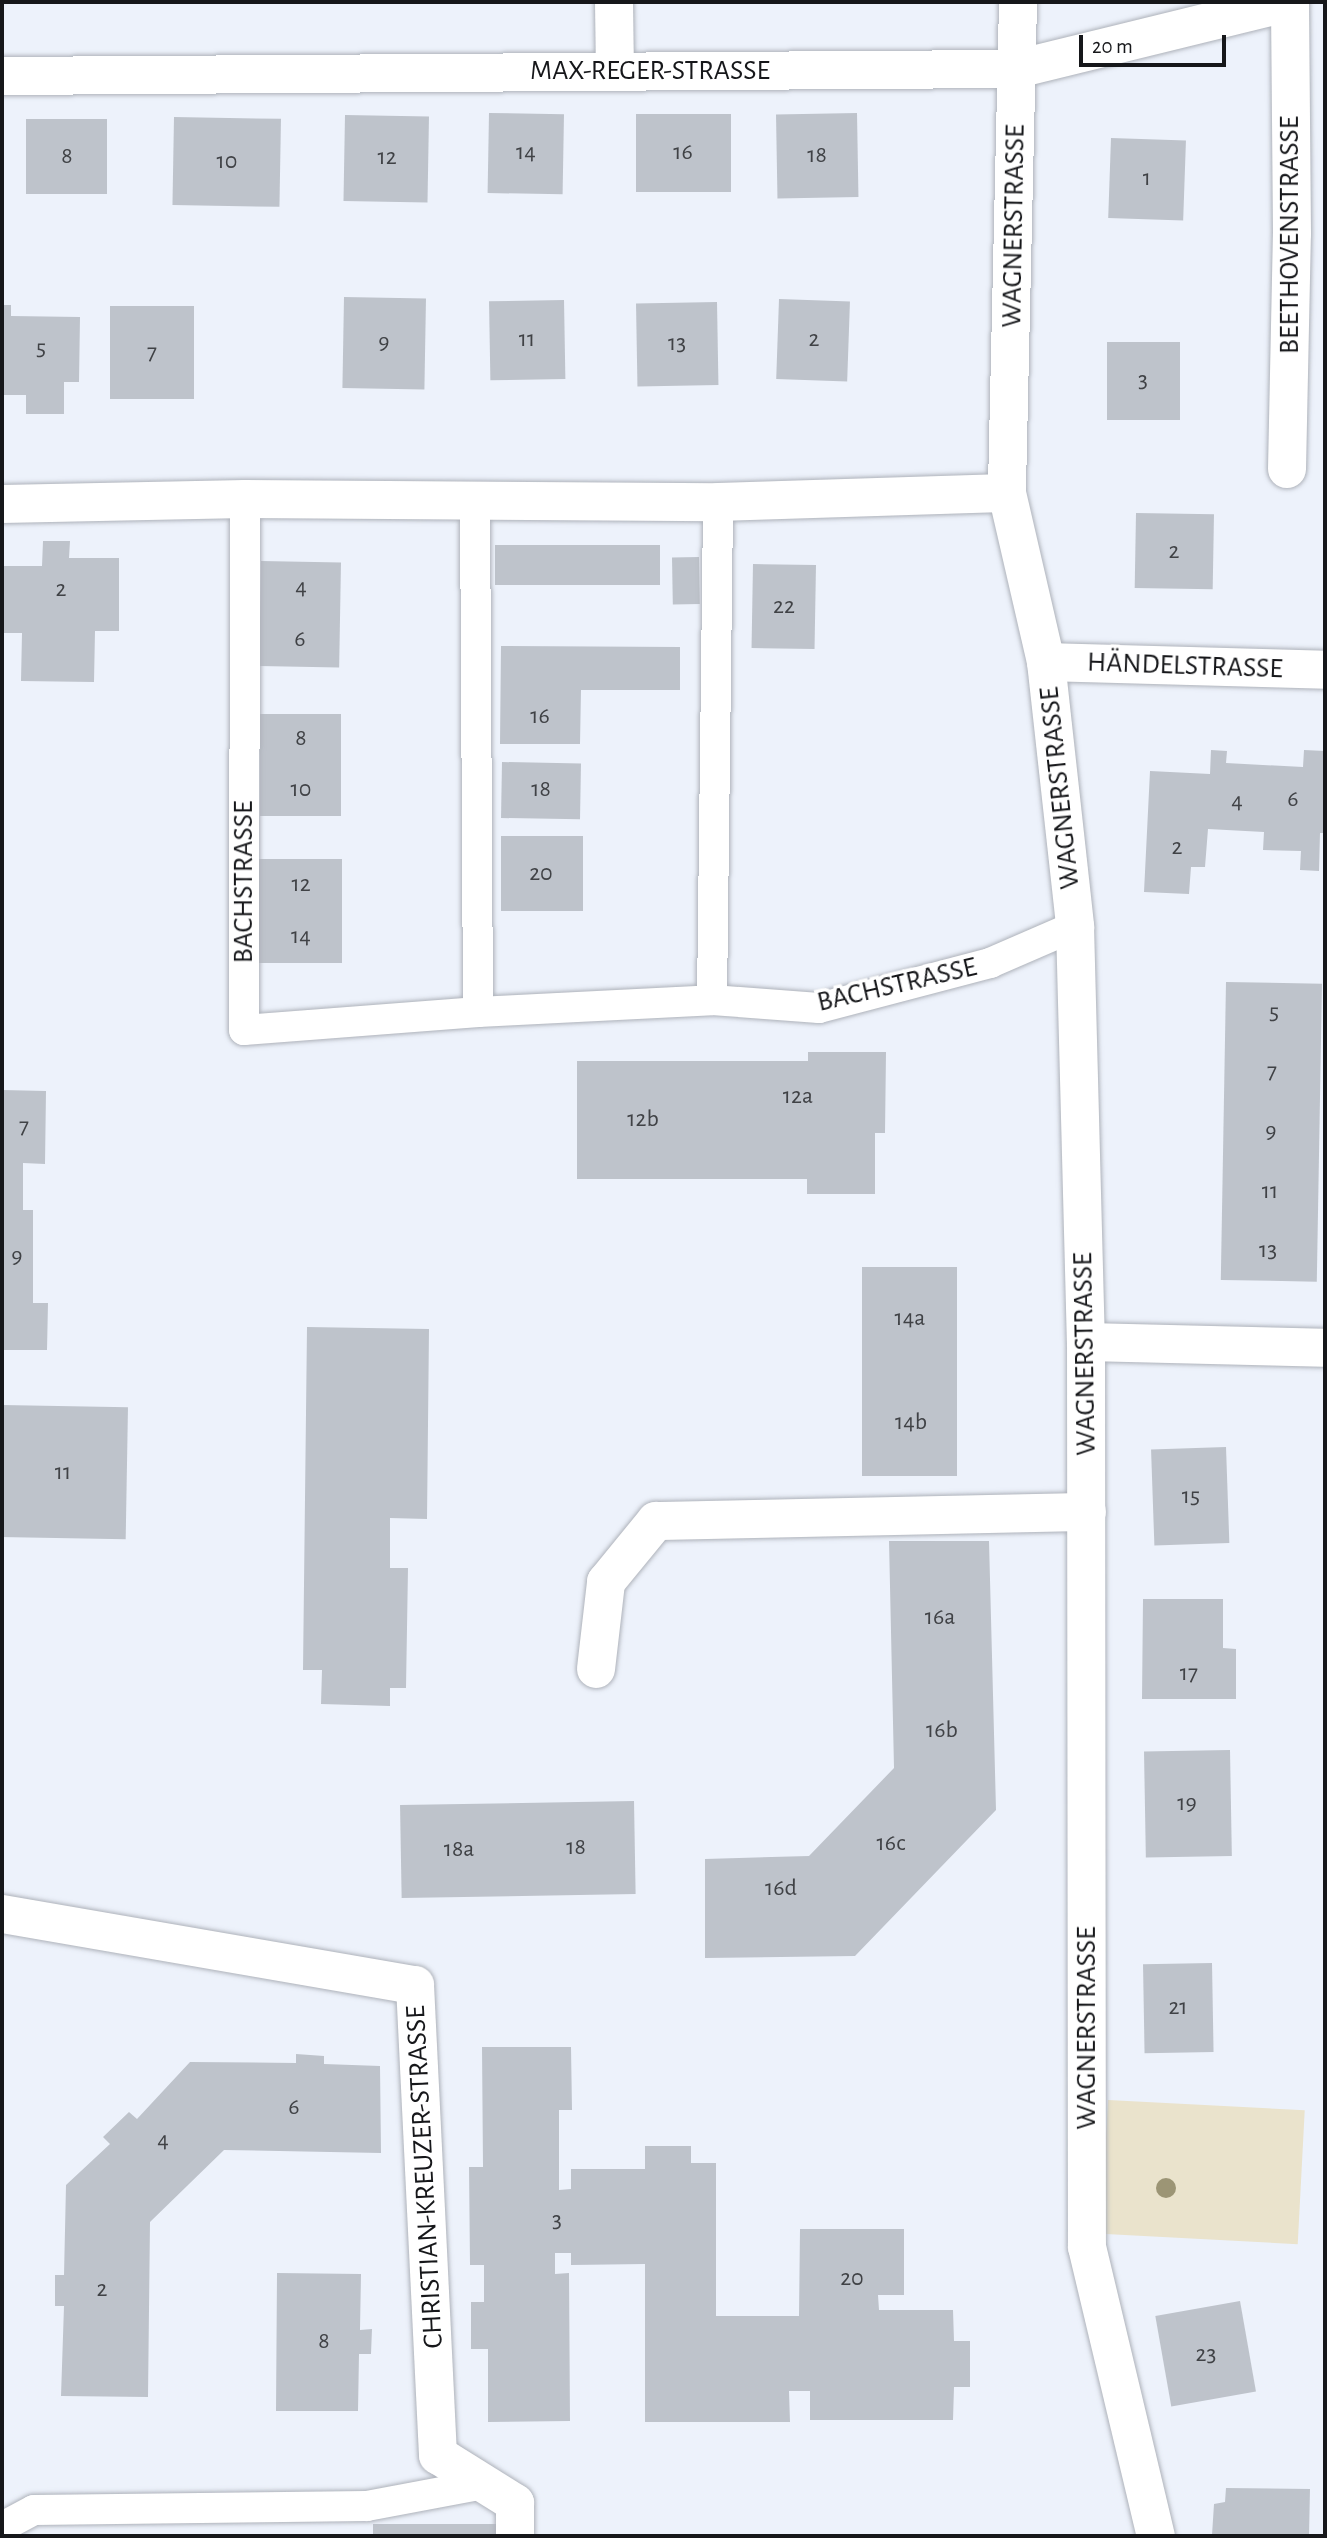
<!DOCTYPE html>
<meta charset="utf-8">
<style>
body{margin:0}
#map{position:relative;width:1327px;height:2538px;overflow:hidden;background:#edf2fb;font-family:"Alegreya Sans",sans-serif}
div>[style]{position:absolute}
.green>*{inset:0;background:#eae3cc;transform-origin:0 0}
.building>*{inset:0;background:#bec3cb;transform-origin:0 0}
.roads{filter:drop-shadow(0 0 2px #aeb2ba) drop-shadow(0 0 2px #aeb2ba)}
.service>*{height:30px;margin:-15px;padding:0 15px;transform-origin:15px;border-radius:15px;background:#fff}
.minor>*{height:38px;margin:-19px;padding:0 19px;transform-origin:19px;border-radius:19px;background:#fff}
.trees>*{width:20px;height:20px;margin:-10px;border-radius:50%;background:#9c9575}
span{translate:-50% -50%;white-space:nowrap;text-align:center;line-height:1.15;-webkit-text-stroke:7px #fff;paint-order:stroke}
.number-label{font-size:24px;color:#404246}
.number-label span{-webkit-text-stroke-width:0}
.street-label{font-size:28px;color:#16171a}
.frame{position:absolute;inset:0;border:4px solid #16171a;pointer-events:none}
.scale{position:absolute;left:1079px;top:35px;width:147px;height:32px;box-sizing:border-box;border:4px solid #16171a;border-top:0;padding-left:9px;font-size:21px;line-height:24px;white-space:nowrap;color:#16171a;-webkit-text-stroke:5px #fff;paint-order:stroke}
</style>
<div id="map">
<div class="green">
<i style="left:1108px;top:2100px;width:197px;height:134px;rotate:3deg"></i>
</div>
<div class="building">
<i style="left:489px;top:113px;width:75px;height:80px;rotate:1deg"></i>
<i style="left:857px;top:113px;width:84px;height:81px;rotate:89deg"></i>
<i style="left:636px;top:114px;width:95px;height:78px"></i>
<i style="left:345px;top:115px;width:84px;height:86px;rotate:1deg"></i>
<i style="left:174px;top:117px;width:107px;height:88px;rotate:1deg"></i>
<i style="left:107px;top:119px;width:75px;height:81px;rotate:90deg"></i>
<i style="left:1111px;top:138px;width:75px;height:80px;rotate:2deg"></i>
<i style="left:344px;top:297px;width:82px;height:91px;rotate:1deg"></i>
<i style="left:779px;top:299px;width:71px;height:80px;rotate:2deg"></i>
<i style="left:564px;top:300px;width:79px;height:75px;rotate:89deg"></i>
<i style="left:717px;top:302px;width:83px;height:81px;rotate:89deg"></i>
<i style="clip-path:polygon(2px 305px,11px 305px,11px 316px,80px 317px,79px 382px,64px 382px,64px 414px,26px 414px,26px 395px,2px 395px)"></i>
<i style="left:110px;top:306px;width:84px;height:93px"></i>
<i style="left:1107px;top:342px;width:73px;height:78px"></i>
<i style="left:1136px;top:513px;width:78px;height:75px;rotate:1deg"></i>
<i style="clip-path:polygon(43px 541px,70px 541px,69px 558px,119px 558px,119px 631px,95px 631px,94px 682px,21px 681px,22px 633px,2px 633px,2px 566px,42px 566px)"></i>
<i style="left:495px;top:545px;width:165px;height:40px"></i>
<i style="left:699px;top:557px;width:47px;height:27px;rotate:89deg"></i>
<i style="left:261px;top:561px;width:80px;height:105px;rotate:1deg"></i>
<i style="left:753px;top:564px;width:63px;height:84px;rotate:1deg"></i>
<i style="clip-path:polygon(501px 646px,680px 647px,680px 690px,581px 690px,580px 744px,500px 744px)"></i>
<i style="left:260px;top:714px;width:81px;height:102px"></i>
<i style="clip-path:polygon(1211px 750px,1227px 751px,1226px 763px,1303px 767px,1304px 750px,1325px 751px,1325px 833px,1320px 833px,1319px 871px,1300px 870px,1301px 851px,1263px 850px,1264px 832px,1208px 829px,1205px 867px,1191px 867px,1189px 894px,1144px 892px,1150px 771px,1210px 774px)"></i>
<i style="left:502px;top:762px;width:79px;height:56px;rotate:1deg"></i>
<i style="left:501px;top:836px;width:82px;height:75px"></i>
<i style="left:259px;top:859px;width:83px;height:104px"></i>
<i style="left:1226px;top:982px;width:96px;height:298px;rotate:1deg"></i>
<i style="clip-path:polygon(808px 1052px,886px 1052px,885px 1133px,875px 1133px,875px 1194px,807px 1194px,807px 1179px,577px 1179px,577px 1061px,808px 1061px)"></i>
<i style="clip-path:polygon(2px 1090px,46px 1091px,45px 1164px,23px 1163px,23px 1210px,33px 1210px,33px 1303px,48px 1303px,47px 1350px,2px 1350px)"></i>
<i style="left:862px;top:1267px;width:95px;height:209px"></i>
<i style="clip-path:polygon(307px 1327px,429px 1329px,427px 1519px,390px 1518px,390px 1568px,408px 1568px,406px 1688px,390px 1688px,390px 1706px,321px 1704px,322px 1670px,303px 1670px)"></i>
<i style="left:2px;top:1405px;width:126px;height:132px;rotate:1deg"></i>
<i style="left:1226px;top:1447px;width:96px;height:75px;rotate:88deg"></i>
<i style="clip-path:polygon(889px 1541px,989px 1541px,996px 1810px,855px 1956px,705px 1958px,705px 1859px,809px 1856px,894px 1768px)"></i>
<i style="clip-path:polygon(1143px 1599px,1223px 1599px,1223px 1648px,1236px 1649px,1236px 1699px,1142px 1699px)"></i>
<i style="left:1230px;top:1750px;width:106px;height:86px;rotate:89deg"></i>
<i style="left:634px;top:1801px;width:93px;height:234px;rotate:89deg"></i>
<i style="left:1212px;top:1963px;width:89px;height:69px;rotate:89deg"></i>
<i style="clip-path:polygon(482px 2047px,571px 2047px,572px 2110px,559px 2110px,559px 2190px,571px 2189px,571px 2169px,645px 2169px,645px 2146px,691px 2146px,691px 2163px,716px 2163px,716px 2316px,799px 2316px,800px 2229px,904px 2229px,904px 2295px,878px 2295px,879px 2310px,953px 2310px,954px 2341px,970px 2341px,970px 2387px,954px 2387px,953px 2420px,810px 2420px,810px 2391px,789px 2391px,790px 2422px,645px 2422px,645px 2264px,571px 2265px,571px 2253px,555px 2253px,555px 2274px,569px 2273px,570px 2421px,488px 2422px,488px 2349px,471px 2349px,471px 2302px,484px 2302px,484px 2265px,470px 2265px,469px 2167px,483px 2167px)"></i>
<i style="clip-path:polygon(296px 2054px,324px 2056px,324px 2064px,380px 2066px,381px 2153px,224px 2150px,150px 2222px,148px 2397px,61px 2396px,64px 2306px,55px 2306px,55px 2275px,64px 2275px,66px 2185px,110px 2144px,103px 2137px,129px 2112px,137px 2119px,190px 2062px,296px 2063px)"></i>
<i style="clip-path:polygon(277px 2273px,361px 2274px,360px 2330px,372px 2329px,371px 2354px,359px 2354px,358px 2411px,276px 2411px)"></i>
<i style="left:1240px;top:2301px;width:92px;height:86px;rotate:80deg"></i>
<i style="clip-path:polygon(1226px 2488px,1310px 2489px,1309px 2536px,1212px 2535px,1214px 2504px,1225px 2502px)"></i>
<i style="left:373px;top:2524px;width:129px;height:12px"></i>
</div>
<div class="roads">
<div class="service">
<i style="left:245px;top:499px;width:531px;rotate:90.11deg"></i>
<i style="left:244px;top:1030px;width:235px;rotate:-4.4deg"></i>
<i style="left:478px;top:1012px;width:234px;rotate:-2.9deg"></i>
<i style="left:712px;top:1000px;width:107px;rotate:4.3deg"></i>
<i style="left:819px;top:1008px;width:177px;rotate:-14.7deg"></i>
<i style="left:990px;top:963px;width:93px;rotate:-23.5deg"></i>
<i style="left:475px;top:503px;width:509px;rotate:89.66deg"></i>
<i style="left:712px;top:1000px;width:498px;rotate:-89.3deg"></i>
<i style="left:2px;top:2527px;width:36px;rotate:-28deg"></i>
<i style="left:34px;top:2510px;width:333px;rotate:-0.7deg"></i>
<i style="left:367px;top:2506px;width:119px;rotate:-10.6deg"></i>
</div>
<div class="minor">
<i style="left:614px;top:2px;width:69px;rotate:89.2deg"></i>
<i style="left:1018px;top:2px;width:491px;rotate:91.3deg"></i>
<i style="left:1007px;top:493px;width:173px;rotate:77deg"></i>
<i style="left:1046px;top:662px;width:266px;rotate:83.7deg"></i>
<i style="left:1075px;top:926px;width:416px;rotate:88.5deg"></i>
<i style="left:1086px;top:1342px;width:905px;rotate:89.94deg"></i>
<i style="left:1087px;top:2247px;width:297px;rotate:76.6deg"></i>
<i style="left:2px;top:76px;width:1015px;rotate:-0.4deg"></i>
<i style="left:1017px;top:69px;width:281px;rotate:-13.8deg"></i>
<i style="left:1287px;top:469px;width:235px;rotate:-88.8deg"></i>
<i style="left:1292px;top:234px;width:232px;rotate:-90.5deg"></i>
<i style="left:2px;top:504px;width:243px;rotate:-1.2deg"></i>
<i style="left:245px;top:499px;width:473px;rotate:0.4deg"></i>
<i style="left:718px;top:502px;width:289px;rotate:-1.8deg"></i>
<i style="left:1046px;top:662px;width:279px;rotate:1.6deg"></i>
<i style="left:1086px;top:1342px;width:239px;rotate:1.4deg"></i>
<i style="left:596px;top:1669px;width:88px;rotate:-83.4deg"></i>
<i style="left:606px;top:1582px;width:79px;rotate:-50.7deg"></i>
<i style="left:656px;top:1521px;width:431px;rotate:-1.2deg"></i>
<i style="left:2px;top:1914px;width:419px;rotate:9.8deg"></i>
<i style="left:415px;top:1985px;width:471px;rotate:87.2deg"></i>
<i style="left:438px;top:2455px;width:91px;rotate:31.9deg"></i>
<i style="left:515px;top:2503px;width:33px;rotate:90deg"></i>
</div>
</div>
<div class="trees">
<i style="left:1166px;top:2188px"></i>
</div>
<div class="number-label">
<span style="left:526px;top:153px">14</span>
<span style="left:683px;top:153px">16</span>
<span style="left:817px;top:156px">18</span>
<span style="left:67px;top:157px">8</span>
<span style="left:387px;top:158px">12</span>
<span style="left:227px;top:162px">10</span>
<span style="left:1147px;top:179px">1</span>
<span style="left:527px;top:340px">11</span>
<span style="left:814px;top:340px">2</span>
<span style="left:384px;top:343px">9</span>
<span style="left:677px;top:344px">13</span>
<span style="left:41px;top:349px">5</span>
<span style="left:152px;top:353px">7</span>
<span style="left:1143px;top:381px">3</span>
<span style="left:1174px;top:552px">2</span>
<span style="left:301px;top:588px">4</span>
<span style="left:61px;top:590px">2</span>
<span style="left:784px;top:607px">22</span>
<span style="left:300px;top:640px">6</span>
<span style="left:540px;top:717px">16</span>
<span style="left:301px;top:739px">8</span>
<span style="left:301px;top:790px">10</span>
<span style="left:541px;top:790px">18</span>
<span style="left:1293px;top:800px">6</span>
<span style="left:1237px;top:802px">4</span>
<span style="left:1177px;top:848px">2</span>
<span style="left:541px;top:874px">20</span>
<span style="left:301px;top:885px">12</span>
<span style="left:301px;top:937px">14</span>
<span style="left:1274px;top:1013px">5</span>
<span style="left:1272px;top:1072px">7</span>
<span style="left:798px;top:1097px">12a</span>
<span style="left:643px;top:1120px">12b</span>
<span style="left:24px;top:1127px">7</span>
<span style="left:1271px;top:1132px">9</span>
<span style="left:1270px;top:1192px">11</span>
<span style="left:1268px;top:1251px">13</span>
<span style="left:17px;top:1257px">9</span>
<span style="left:910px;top:1319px">14a</span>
<span style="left:911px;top:1423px">14b</span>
<span style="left:63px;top:1473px">11</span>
<span style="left:1191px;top:1497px">15</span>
<span style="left:940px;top:1618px">16a</span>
<span style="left:1189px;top:1674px">17</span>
<span style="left:942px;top:1731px">16b</span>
<span style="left:1187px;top:1804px">19</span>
<span style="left:891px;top:1844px">16c</span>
<span style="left:576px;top:1848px">18</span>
<span style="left:459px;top:1850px">18a</span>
<span style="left:781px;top:1889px">16d</span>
<span style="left:1178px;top:2008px">21</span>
<span style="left:294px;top:2108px">6</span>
<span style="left:163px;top:2141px">4</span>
<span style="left:557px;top:2221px">3</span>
<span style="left:852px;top:2279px">20</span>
<span style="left:102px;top:2290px">2</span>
<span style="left:324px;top:2342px">8</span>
<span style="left:1206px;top:2355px">23</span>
</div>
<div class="street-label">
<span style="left:650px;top:71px">MAX-REGER-STRASSE</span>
<span style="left:1014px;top:226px;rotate:-89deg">WAGNERSTRASSE</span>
<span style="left:1290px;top:235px;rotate:-90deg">BEETHOVENSTRASSE</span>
<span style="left:1185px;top:666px;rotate:2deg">HÄNDELSTRASSE</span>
<span style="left:1060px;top:788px;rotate:-96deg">WAGNERSTRASSE</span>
<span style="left:244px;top:882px;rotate:-90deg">BACHSTRASSE</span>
<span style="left:897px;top:985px;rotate:-13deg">BACHSTRASSE</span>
<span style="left:1085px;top:1354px;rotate:-91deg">WAGNERSTRASSE</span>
<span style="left:1087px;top:2028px;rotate:-90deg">WAGNERSTRASSE</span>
<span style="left:425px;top:2177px;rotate:-93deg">CHRISTIAN-KREUZER-STRASSE</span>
</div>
<div class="frame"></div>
<div class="scale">20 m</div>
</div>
